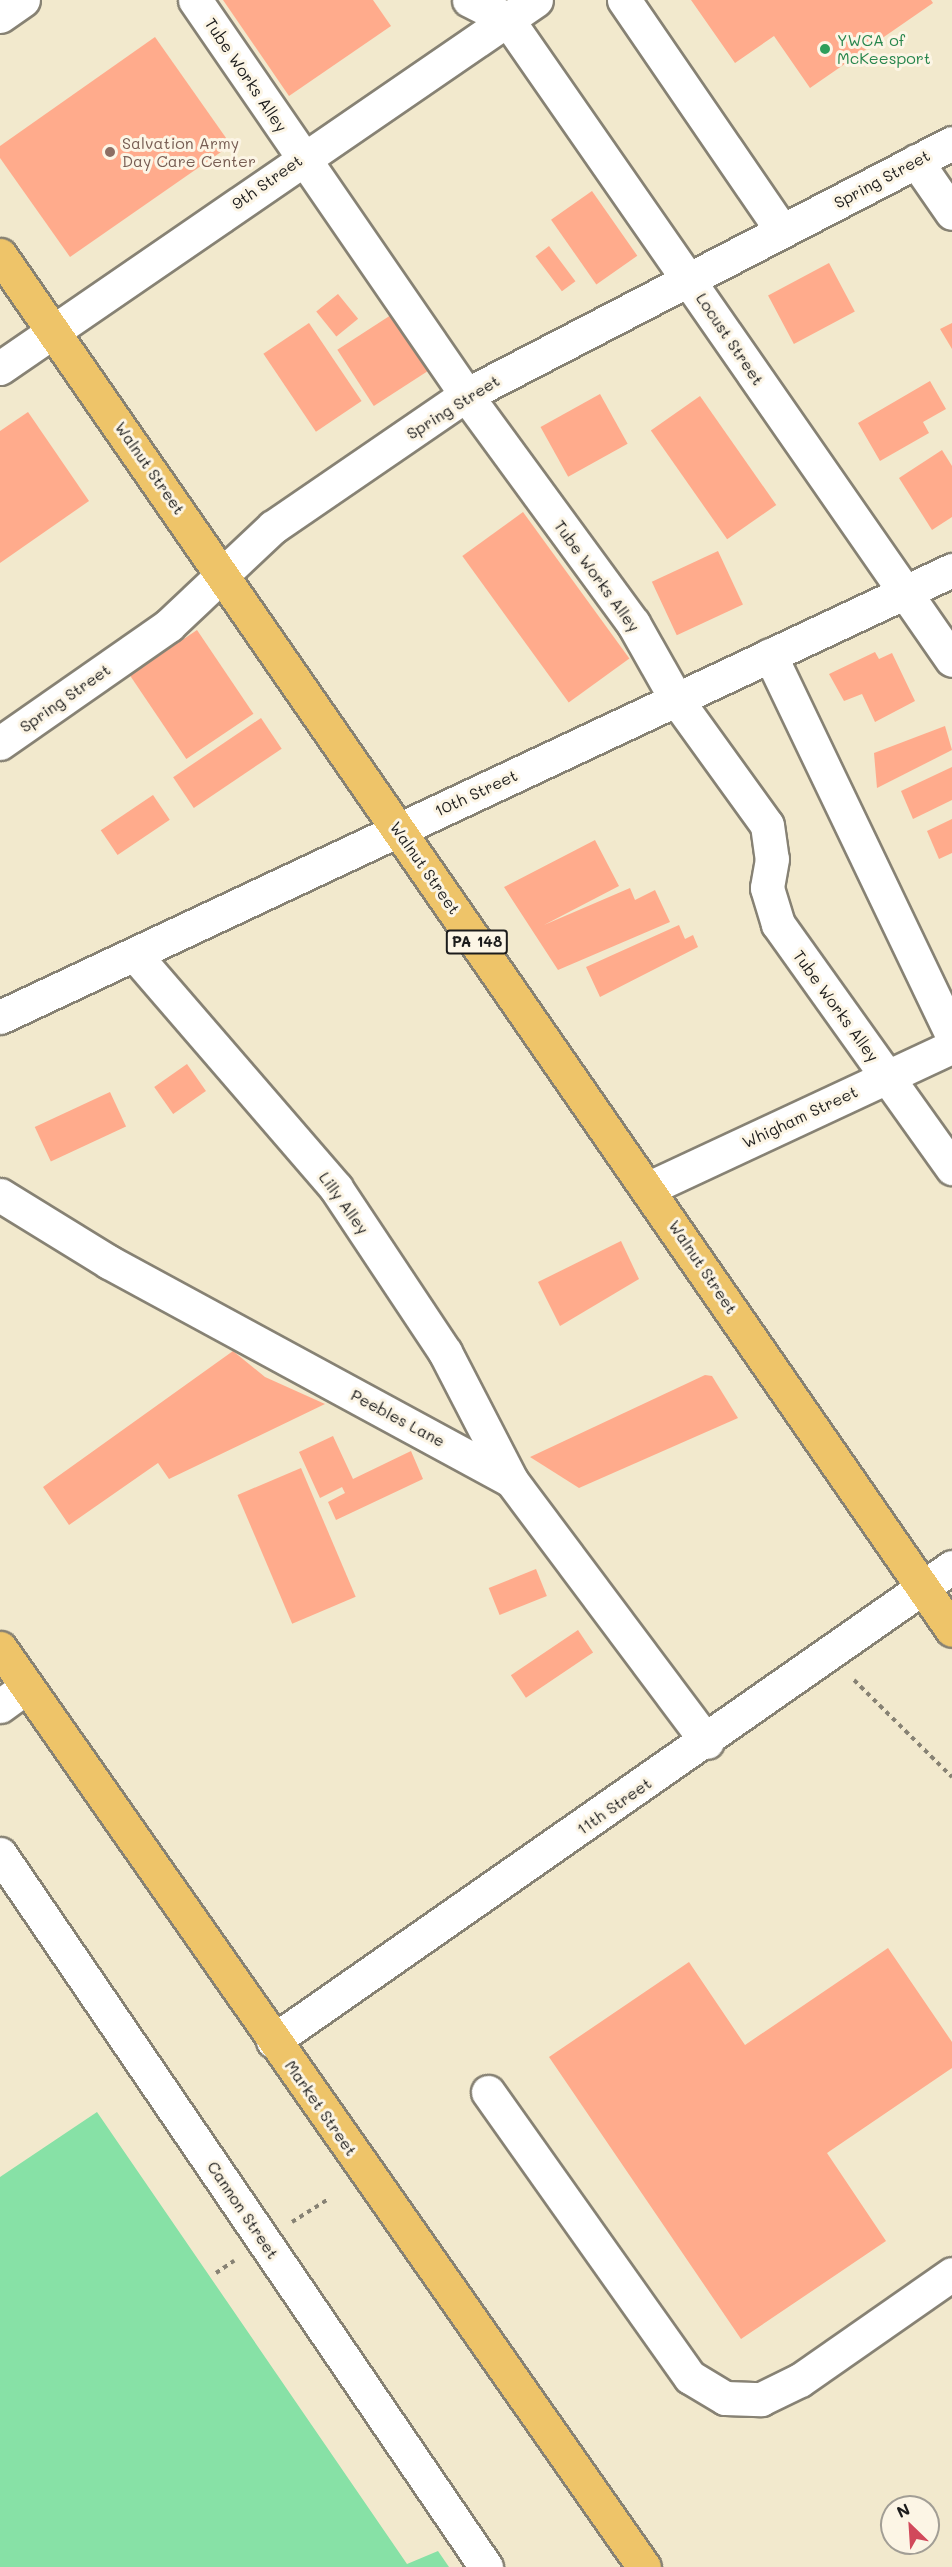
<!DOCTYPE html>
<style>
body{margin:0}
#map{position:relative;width:952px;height:2567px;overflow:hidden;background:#f2e9cd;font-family:Mali,sans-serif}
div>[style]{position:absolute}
.green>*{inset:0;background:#87e1a6}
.building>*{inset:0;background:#ffab8c;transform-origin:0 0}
.path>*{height:4px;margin-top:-2px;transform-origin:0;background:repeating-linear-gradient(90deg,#878274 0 4.5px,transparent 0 9px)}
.roads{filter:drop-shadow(2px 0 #878274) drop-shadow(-2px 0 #878274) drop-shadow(0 2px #878274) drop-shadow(0 -2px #878274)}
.minor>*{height:33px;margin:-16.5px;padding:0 16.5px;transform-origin:16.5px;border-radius:16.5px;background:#fff}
.major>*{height:33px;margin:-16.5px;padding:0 16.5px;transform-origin:16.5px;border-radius:16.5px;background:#eec469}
.dots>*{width:16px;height:16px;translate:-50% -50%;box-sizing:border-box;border:3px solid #fcf5e5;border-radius:50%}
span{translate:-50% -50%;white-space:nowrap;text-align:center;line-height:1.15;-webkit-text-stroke:6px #fcf5e5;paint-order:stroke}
.shield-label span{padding:2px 4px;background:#fcf5e5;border:2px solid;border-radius:4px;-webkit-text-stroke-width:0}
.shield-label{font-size:15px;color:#1c1c1c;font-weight:700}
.leisure-label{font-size:16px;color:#27864d}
.left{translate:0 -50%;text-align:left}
.street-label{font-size:16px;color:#1c1c1c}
.education-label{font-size:16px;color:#785e54}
.north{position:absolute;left:880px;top:2495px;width:60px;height:60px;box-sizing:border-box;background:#fcf5e5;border:2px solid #a29e95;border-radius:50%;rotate:335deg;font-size:16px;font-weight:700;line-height:24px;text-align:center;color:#1c1c1c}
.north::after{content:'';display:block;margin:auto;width:21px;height:27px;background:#d1495b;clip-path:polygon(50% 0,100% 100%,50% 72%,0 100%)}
</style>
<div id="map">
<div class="green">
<div style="clip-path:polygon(97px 2112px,407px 2564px,438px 2551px,449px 2567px,0 2567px,0 2177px)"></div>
</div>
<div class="building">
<div style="clip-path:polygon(223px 0,373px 0,391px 26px,289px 96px)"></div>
<div style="clip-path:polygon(691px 0,931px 0,933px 3px,810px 88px,774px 36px,735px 63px)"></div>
<div style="clip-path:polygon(155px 37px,231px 145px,70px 257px,0 158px,0 146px)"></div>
<div style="left:592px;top:191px;width:79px;height:50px;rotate:55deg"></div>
<div style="left:549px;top:246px;width:44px;height:17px;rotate:53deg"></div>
<div style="left:829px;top:263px;width:55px;height:69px;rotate:62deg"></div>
<div style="left:338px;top:294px;width:32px;height:28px;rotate:51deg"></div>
<div style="left:391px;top:315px;width:67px;height:64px;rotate:57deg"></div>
<div style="left:309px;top:323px;width:94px;height:55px;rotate:56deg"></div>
<div style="clip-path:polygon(952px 323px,952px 349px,940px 329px)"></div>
<div style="clip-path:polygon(930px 381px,946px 409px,923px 422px,929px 433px,880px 461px,858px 423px)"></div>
<div style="left:600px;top:394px;width:57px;height:68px;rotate:61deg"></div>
<div style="left:700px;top:396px;width:133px;height:60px;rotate:55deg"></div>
<div style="clip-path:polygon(28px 412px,89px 501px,0 563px,0 431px)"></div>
<div style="clip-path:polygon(942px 450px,952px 466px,952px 517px,932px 530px,899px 478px)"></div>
<div style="left:523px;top:512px;width:181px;height:75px;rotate:54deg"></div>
<div style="left:718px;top:551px;width:59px;height:73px;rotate:65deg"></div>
<div style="left:197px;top:630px;width:101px;height:81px;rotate:56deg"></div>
<div style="clip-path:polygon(875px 652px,879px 659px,892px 653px,915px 701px,875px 722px,862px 694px,844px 701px,829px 674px)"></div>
<div style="left:261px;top:718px;width:37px;height:106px;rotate:56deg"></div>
<div style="clip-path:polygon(945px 726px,952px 750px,877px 788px,874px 753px)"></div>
<div style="clip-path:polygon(952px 767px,952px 800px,913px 819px,901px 791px)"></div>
<div style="left:153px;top:795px;width:30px;height:63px;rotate:56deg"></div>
<div style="clip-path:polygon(952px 819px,952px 853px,939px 859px,927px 831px)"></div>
<div style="clip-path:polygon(595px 840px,619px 886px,544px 925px,630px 888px,635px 900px,655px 890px,670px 922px,558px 970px,504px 887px)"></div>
<div style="clip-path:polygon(679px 925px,685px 939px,693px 935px,698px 947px,600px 997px,586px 967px)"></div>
<div style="left:187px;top:1064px;width:33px;height:40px;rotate:55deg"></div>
<div style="left:110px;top:1092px;width:38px;height:83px;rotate:65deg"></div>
<div style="clip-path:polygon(621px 1241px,639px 1279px,560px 1326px,538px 1282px)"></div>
<div style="clip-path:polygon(233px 1351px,265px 1377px,325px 1404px,169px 1479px,158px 1463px,69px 1525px,43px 1487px)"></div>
<div style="clip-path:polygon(705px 1375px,712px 1376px,738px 1418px,579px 1488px,530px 1457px)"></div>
<div style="clip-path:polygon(333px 1436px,353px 1479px,411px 1451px,423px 1479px,336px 1520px,328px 1502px,345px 1493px,342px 1487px,320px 1498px,299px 1452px)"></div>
<div style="left:301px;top:1468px;width:140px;height:69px;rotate:67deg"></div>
<div style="left:536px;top:1569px;width:29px;height:51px;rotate:68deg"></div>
<div style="left:578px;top:1630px;width:27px;height:81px;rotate:56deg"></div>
<div style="clip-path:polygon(888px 1948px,952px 2042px,952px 2068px,827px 2153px,886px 2241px,741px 2339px,549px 2057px,689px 1962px,745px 2045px)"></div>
</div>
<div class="path">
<div style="left:854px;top:1680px;width:138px;rotate:44.7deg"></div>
<div style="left:292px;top:2222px;width:41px;rotate:-32.2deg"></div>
<div style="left:216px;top:2273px;width:22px;rotate:-34deg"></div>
</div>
<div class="roads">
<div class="minor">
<div style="left:195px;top:0;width:479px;rotate:55.5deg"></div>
<div style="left:466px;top:395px;width:283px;rotate:53.8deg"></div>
<div style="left:633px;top:623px;width:87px;rotate:60.5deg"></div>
<div style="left:676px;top:699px;width:155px;rotate:54.2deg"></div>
<div style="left:767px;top:825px;width:34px;rotate:82deg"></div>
<div style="left:772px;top:859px;width:29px;rotate:100deg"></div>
<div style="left:767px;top:888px;width:38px;rotate:73deg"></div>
<div style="left:778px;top:924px;width:300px;rotate:54.5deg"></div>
<div style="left:469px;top:0;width:42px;rotate:26.6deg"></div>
<div style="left:507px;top:19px;width:780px;rotate:55.23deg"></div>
<div style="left:624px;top:0;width:280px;rotate:55.6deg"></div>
<div style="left:0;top:16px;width:28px;rotate:-35deg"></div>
<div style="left:916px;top:161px;width:63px;rotate:55.3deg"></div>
<div style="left:0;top:368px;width:650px;rotate:-34.47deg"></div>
<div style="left:770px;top:655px;width:421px;rotate:64.4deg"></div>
<div style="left:0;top:743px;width:206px;rotate:-34.9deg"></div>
<div style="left:169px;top:625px;width:143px;rotate:-43.3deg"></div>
<div style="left:273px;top:527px;width:234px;rotate:-34.4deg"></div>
<div style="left:466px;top:395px;width:547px;rotate:-27.41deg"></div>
<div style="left:135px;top:955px;width:308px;rotate:49.2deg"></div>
<div style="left:336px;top:1188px;width:197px;rotate:56.4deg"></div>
<div style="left:445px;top:1352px;width:144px;rotate:62.7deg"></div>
<div style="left:0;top:1017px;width:1052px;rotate:-25.15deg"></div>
<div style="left:649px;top:1188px;width:334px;rotate:-25deg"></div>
<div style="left:0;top:1195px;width:128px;rotate:31.6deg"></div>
<div style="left:109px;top:1262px;width:457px;rotate:28.5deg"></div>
<div style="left:511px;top:1480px;width:327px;rotate:53.2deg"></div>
<div style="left:0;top:1706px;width:31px;rotate:-36deg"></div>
<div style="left:0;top:1854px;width:863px;rotate:55.72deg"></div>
<div style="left:273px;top:2041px;width:828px;rotate:-34.92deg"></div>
<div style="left:488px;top:2092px;width:349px;rotate:54.7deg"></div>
<div style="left:690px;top:2377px;width:41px;rotate:31deg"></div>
<div style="left:725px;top:2398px;width:36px;rotate:2deg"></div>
<div style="left:761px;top:2399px;width:43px;rotate:-26deg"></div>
<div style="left:800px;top:2380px;width:185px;rotate:-34.9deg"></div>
</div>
<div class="major">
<div style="left:0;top:255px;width:1672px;rotate:55.3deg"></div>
<div style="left:0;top:1648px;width:1122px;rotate:54.98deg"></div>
</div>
</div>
<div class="dots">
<div style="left:825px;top:49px;background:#2e9e5b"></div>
<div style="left:110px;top:152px;background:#8d6e63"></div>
</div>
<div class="shield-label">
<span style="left:477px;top:942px">PA 148</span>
</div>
<div class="leisure-label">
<span class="left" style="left:837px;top:49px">YWCA of<br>McKeesport</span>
</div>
<div class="street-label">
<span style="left:246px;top:75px;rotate:56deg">Tube Works Alley</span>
<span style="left:882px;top:179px;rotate:-28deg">Spring Street</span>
<span style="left:267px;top:182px;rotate:-35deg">9th Street</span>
<span style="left:730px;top:339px;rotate:56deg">Locust Street</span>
<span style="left:453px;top:407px;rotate:-32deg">Spring Street</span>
<span style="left:150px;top:468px;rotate:55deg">Walnut Street</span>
<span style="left:597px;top:576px;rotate:54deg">Tube Works Alley</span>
<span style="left:65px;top:698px;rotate:-35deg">Spring Street</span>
<span style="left:476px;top:793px;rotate:-25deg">10th Street</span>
<span style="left:425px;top:868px;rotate:55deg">Walnut Street</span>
<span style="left:836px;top:1006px;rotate:54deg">Tube Works Alley</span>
<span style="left:800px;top:1117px;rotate:-25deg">Whigham Street</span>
<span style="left:344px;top:1203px;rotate:54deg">Lilly Alley</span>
<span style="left:703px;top:1267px;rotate:56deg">Walnut Street</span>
<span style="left:398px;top:1418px;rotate:28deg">Peebles Lane</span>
<span style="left:614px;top:1806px;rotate:-35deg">11th Street</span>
<span style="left:321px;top:2108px;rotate:55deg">Market Street</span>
<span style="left:243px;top:2210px;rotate:56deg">Cannon Street</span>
</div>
<div class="education-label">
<span class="left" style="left:122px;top:152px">Salvation Army<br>Day Care Center</span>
</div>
<div class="north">N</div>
</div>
